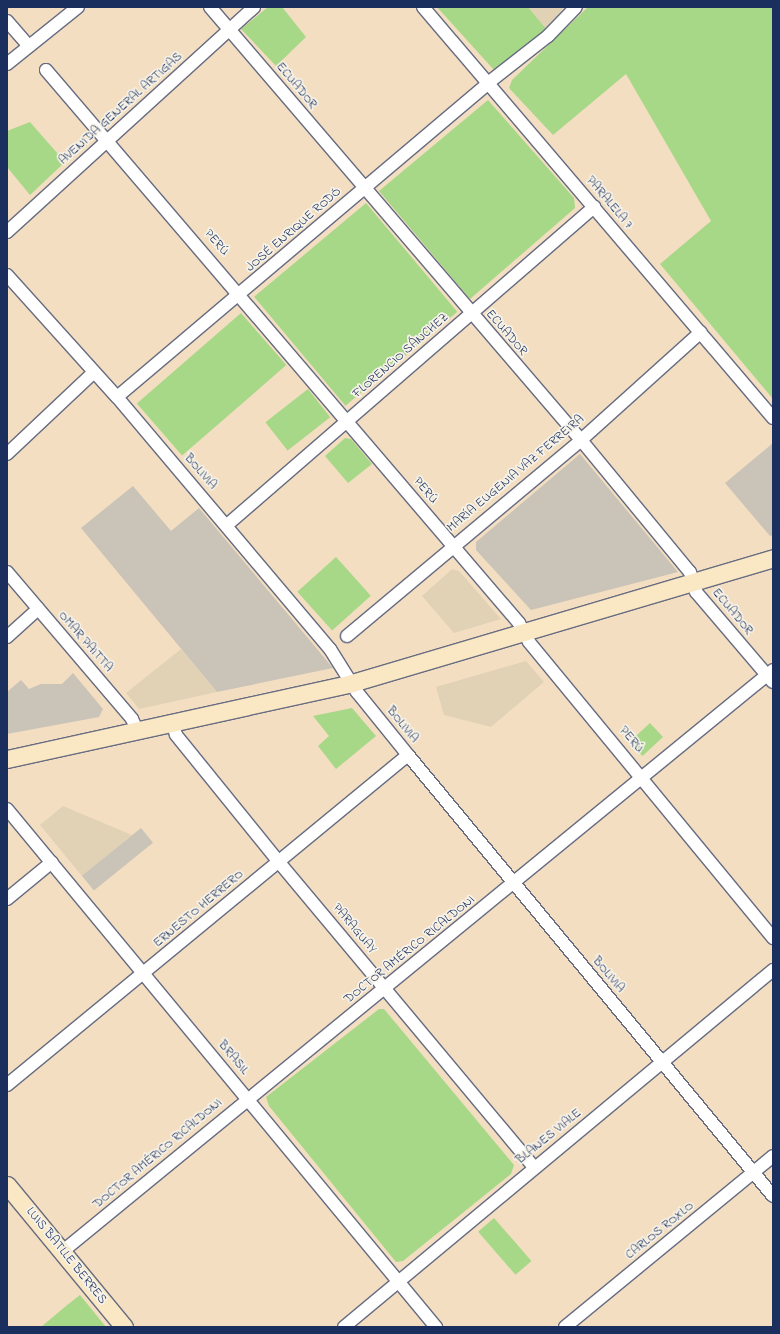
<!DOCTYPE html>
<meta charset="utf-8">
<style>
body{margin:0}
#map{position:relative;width:780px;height:1334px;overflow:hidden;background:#f3dec1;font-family:"Indie Flower",sans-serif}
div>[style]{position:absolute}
.built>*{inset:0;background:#e1d2b6}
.industrial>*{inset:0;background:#c9c3b8;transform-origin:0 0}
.green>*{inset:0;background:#a6d887;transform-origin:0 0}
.roads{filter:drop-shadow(1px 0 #676c81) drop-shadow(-1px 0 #676c81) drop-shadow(0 1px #676c81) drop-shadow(0 -1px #676c81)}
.street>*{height:12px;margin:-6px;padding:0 6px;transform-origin:6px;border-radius:6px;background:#fff}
.secondary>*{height:17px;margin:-8.5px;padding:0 8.5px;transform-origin:8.5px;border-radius:8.5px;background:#fae7c3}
span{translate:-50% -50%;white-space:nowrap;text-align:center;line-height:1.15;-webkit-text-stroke:3.5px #f7f3e8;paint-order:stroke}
.street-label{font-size:13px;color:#1b2f5e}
.frame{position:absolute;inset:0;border:8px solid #1b2f5e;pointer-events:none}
</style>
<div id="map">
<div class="built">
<div style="clip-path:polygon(528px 7px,564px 7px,547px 30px)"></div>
<div style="clip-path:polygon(452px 569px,459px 571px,501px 619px,454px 633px,422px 596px)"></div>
<div style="clip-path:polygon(181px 649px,217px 692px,139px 709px,126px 693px)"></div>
<div style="clip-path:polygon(526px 661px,544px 682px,491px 727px,444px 715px,436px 687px)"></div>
<div style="clip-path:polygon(63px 806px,132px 835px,82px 876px,40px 825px)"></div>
</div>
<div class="industrial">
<div style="clip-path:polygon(773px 443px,773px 535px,770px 536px,725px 483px)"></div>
<div style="clip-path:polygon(580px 454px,678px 572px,531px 610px,476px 550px,476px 542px)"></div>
<div style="clip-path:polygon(133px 486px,171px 531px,199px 508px,333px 668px,217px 692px,81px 528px)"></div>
<div style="clip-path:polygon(73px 673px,103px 709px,99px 717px,7px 734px,7px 692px,21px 680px,29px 689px,41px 684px,62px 684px)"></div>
<div style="left:141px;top:828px;width:19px;height:76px;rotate:51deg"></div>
</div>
<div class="green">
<div style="clip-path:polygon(268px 7px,282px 7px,306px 37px,276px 66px,241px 29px)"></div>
<div style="clip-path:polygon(437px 7px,528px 7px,547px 30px,494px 70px)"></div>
<div style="clip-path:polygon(588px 7px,773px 7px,773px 399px,660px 264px,711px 221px,626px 74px,553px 135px,509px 88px,512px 80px)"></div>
<div style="clip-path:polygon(488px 100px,574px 198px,575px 208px,470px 299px,379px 191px)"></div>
<div style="clip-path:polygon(30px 122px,65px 162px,30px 195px,7px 167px,7px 131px)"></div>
<div style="left:366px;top:203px;width:142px;height:146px;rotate:50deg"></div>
<div style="left:241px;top:313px;width:69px;height:138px;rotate:49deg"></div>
<div style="left:308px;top:389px;width:36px;height:54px;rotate:52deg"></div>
<div style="clip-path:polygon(345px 438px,351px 439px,372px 464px,348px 483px,325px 456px)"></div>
<div style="left:336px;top:557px;width:52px;height:52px;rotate:48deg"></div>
<div style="clip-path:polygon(352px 708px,376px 736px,336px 769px,318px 746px,329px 736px,313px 716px)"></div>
<div style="left:650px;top:723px;width:19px;height:28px;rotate:47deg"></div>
<div style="clip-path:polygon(379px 1009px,384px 1009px,514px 1165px,511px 1174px,403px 1261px,396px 1262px,269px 1106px,266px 1097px)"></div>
<div style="left:494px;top:1218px;width:57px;height:21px;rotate:49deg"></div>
<div style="clip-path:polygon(80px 1295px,106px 1327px,41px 1327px,66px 1306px)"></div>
</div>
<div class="roads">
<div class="street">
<div style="left:210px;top:7px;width:570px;rotate:49.41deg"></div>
<div style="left:581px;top:440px;width:171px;rotate:50.5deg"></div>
<div style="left:690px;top:572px;width:21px;rotate:73deg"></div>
<div style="left:696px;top:592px;width:118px;rotate:49.5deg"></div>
<div style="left:423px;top:7px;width:540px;rotate:49.58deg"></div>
<div style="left:7px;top:21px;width:33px;rotate:49deg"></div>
<div style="left:7px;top:64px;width:91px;rotate:-38.8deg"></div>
<div style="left:46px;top:70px;width:728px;rotate:49.46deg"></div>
<div style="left:519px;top:623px;width:21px;rotate:62deg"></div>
<div style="left:529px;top:642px;width:384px;rotate:50.5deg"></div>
<div style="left:7px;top:232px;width:334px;rotate:-42.3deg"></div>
<div style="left:7px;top:275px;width:164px;rotate:48deg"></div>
<div style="left:117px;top:397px;width:330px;rotate:49.8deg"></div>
<div style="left:330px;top:649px;width:51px;rotate:57.9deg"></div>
<div style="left:357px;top:692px;width:81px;rotate:51deg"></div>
<div style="left:408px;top:755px;width:572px;rotate:50.39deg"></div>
<div style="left:117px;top:397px;width:486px;rotate:-40.2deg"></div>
<div style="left:488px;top:83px;width:76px;rotate:-38.1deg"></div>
<div style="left:548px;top:36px;width:40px;rotate:-46deg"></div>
<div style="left:7px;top:454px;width:118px;rotate:-43.3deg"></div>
<div style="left:227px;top:525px;width:486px;rotate:-40.9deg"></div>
<div style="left:7px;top:572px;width:193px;rotate:49.6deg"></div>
<div style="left:132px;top:719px;width:14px;rotate:65deg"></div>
<div style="left:347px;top:636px;width:305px;rotate:-39.9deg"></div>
<div style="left:581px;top:440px;width:161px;rotate:-42deg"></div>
<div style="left:7px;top:637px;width:42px;rotate:-42.1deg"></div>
<div style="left:173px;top:725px;width:10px;rotate:73deg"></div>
<div style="left:176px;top:735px;width:162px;rotate:51deg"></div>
<div style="left:278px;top:861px;width:399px;rotate:50.1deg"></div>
<div style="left:7px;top:809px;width:673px;rotate:50.37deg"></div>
<div style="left:7px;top:899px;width:58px;rotate:-39.4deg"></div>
<div style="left:7px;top:1085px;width:519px;rotate:-39.45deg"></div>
<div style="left:63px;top:1251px;width:917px;rotate:-39.29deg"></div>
<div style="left:344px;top:1327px;width:558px;rotate:-39.77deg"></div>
<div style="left:565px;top:1327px;width:269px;rotate:-39.4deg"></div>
</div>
<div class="secondary">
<div style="left:7px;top:759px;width:353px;rotate:-12.4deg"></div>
<div style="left:352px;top:683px;width:439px;rotate:-16.5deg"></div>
<div style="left:7px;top:1185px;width:184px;rotate:50.5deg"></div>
</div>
</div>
<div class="street-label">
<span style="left:296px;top:86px;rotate:50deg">ECUADOR</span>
<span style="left:121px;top:109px;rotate:-42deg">AVENIDA GENERAL ARTIGAS</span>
<span style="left:609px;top:203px;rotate:50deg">PARALELA 7</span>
<span style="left:294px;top:230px;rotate:-41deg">JOSÉ ENRIQUE RODÓ</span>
<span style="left:216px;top:243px;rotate:49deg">PERÚ</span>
<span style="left:506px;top:333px;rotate:49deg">ECUADOR</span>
<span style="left:401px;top:356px;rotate:-41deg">FLORENCIO SÁNCHEZ</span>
<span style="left:200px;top:472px;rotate:49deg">BOLIVIA</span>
<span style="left:516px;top:474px;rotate:-40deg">MARÍA EUGENIA VAZ FERREIRA</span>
<span style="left:425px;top:491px;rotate:50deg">PERÚ</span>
<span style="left:732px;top:612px;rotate:50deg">ECUADOR</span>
<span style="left:85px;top:642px;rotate:49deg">OMAR PAITTA</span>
<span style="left:402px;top:725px;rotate:51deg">BOLIVIA</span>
<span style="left:631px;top:740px;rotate:50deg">PERÚ</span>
<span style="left:199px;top:909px;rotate:-40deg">ERNESTO HERRERO</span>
<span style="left:354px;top:929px;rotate:50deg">PARAGUAY</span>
<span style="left:410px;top:950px;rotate:-39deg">DOCTOR AMÉRICO RICALDONI</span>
<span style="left:608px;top:975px;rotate:50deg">BOLIVIA</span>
<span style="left:233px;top:1058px;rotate:50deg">BRASIL</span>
<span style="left:549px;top:1137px;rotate:-39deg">BLANES VIALE</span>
<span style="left:158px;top:1154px;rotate:-40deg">DOCTOR AMÉRICO RICALDONI</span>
<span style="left:660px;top:1231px;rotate:-39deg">CARLOS ROXLO</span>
<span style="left:66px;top:1256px;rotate:51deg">LUIS BATLLE BERRES</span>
</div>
<div class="frame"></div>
</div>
